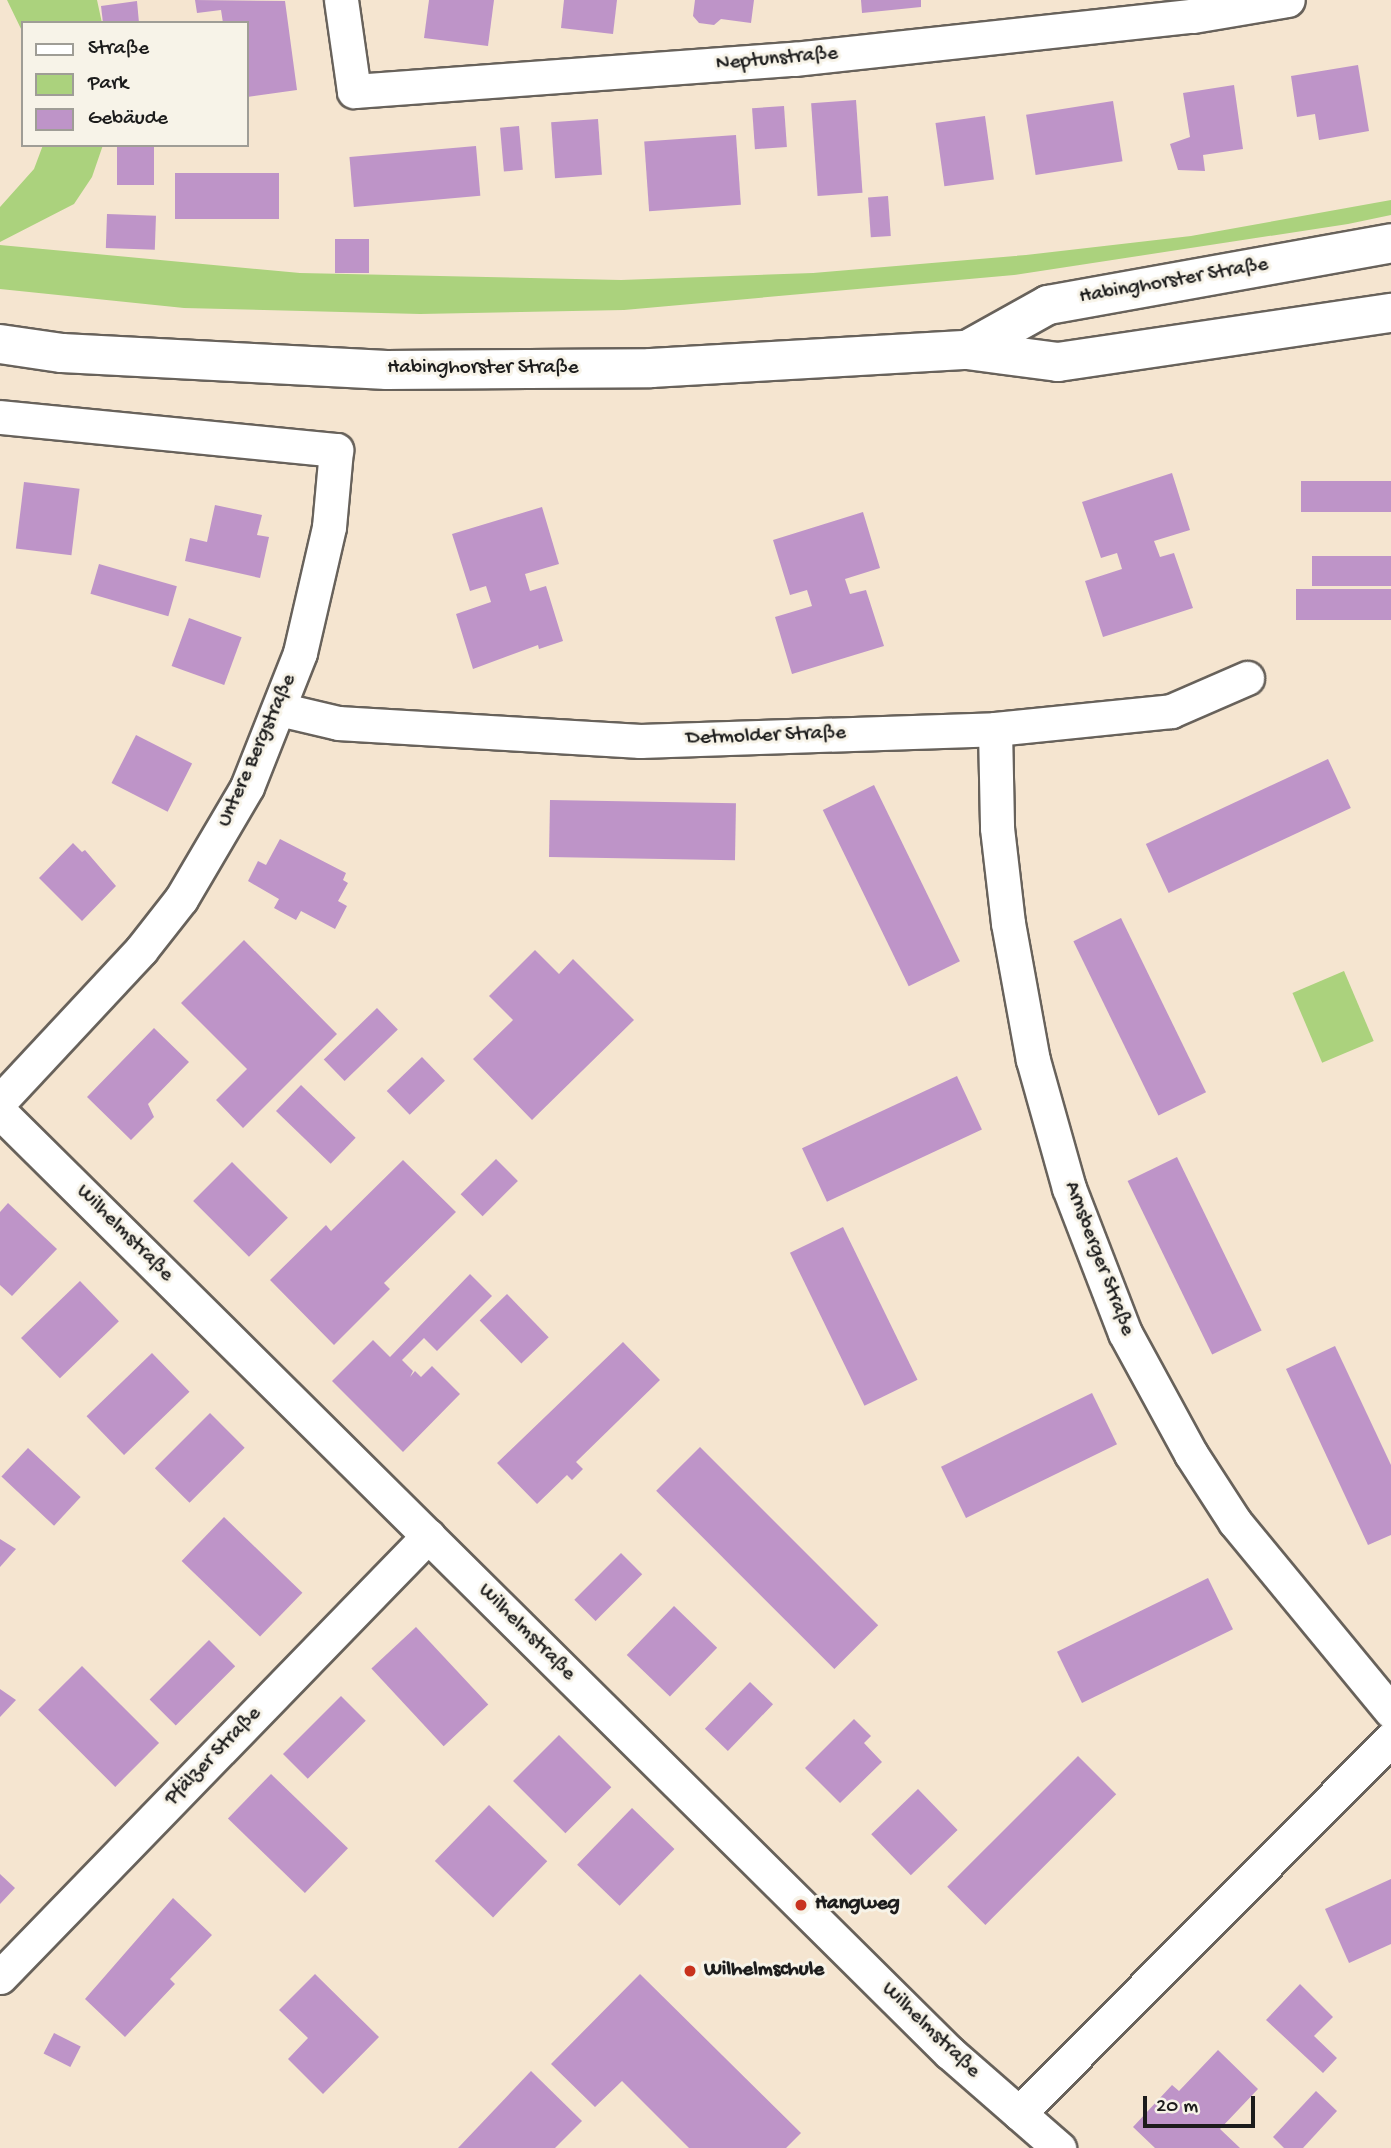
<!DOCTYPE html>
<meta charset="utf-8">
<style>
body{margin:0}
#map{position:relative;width:1391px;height:2148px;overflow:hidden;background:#f5e5d0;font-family:"Gochi Hand",sans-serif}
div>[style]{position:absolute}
.green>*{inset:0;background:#abd27d;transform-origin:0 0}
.building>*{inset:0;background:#be94c8;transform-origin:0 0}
.roads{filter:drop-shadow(2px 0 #68625b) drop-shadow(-2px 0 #68625b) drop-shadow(0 2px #68625b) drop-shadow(0 -2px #68625b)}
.street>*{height:33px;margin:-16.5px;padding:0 16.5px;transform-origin:16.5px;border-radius:16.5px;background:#fff}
.primary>*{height:38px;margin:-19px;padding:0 19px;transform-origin:19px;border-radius:19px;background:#fff}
.dots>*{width:19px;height:19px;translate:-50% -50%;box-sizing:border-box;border:4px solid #f7f3e8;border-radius:50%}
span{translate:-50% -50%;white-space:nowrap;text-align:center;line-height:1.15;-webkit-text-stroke:6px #f7f3e8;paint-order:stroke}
.street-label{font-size:21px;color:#1c1c1c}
.poi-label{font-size:21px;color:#1c1c1c;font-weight:700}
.left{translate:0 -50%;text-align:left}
.legend{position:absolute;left:21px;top:21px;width:228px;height:126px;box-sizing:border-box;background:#f7f3e8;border:2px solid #9f9d96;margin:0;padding:9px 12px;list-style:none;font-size:21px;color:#1c1c1c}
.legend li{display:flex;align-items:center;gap:14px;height:35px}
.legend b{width:35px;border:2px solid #9f9d96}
.scale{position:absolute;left:1143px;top:2096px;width:112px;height:32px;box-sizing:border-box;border:4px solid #1c1c1c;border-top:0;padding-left:9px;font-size:21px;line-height:24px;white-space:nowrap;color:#1c1c1c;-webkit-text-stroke:5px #f7f3e8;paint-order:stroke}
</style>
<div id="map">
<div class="green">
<div style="clip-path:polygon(7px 0,97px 0,102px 23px,23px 23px,23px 33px)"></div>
<div style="clip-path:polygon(43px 145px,103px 145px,92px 177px,74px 204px,0 242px,0 207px,34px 169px)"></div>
<div style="clip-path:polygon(1391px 200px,1391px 215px,1348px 224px,1014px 275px,624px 310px,420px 314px,184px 308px,0 289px,0 245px,300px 273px,621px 280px,813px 273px,1026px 255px,1191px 236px)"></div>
<div style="left:1344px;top:971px;width:76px;height:56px;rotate:67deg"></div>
</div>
<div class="building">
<div style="clip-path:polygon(195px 0,285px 1px,297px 90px,247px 97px,247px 23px,223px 23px,221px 10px,197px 13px)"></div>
<div style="clip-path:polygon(429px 0,494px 0,488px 46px,424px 38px)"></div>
<div style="clip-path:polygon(564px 0,617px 0,613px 34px,561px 28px)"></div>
<div style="clip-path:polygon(695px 0,754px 0,751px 23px,721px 19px,714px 25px,699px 23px,693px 16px)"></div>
<div style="clip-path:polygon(861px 0,921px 0,921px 7px,862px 13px)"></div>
<div style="clip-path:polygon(137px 1px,139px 23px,103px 23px,101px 6px)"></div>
<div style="clip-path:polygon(1358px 65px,1369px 131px,1319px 140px,1315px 114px,1297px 117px,1291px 76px)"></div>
<div style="clip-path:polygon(1234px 85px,1243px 149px,1203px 155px,1205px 171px,1178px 170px,1170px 144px,1190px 137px,1183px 93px)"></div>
<div style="left:856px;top:100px;width:93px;height:45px;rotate:86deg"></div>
<div style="left:1113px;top:101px;width:61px;height:88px;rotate:81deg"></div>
<div style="left:784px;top:106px;width:41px;height:32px;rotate:86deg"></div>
<div style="left:985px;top:116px;width:64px;height:50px;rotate:82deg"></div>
<div style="left:598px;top:119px;width:56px;height:47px;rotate:86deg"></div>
<div style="left:519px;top:126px;width:44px;height:19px;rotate:85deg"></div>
<div style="left:736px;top:135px;width:70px;height:92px;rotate:86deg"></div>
<div style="left:117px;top:145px;width:37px;height:40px"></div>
<div style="left:476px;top:146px;width:50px;height:127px;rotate:85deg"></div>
<div style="left:175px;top:173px;width:104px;height:46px"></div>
<div style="left:888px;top:196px;width:40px;height:20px;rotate:86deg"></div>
<div style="left:107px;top:214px;width:49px;height:34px;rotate:2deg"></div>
<div style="left:369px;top:239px;width:34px;height:34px;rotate:90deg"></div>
<div style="clip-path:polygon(1172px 473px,1190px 530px,1154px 541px,1160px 557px,1174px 553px,1193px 608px,1103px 637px,1085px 581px,1122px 569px,1117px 553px,1101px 558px,1082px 502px)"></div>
<div style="left:1391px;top:481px;width:31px;height:90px;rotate:90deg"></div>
<div style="left:24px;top:482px;width:56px;height:67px;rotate:7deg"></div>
<div style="clip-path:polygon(215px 505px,262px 515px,257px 535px,269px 537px,260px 578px,185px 561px,190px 538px,207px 542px)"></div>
<div style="clip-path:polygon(542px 507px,559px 564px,525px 574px,530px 591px,546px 586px,563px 641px,539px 649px,538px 645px,473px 669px,456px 614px,491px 602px,486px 586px,470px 591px,452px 534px)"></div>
<div style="clip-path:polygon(863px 512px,880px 568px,845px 579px,850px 594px,866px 590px,884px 646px,792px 674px,775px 617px,812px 606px,807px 590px,790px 595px,773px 540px)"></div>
<div style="left:1391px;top:556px;width:30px;height:79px;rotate:90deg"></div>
<div style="left:99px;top:564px;width:81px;height:31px;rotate:16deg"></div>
<div style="left:1391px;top:589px;width:31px;height:95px;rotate:90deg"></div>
<div style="left:189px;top:618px;width:56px;height:51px;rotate:20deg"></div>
<div style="left:136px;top:735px;width:63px;height:54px;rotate:27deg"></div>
<div style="left:1328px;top:759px;width:54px;height:201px;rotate:65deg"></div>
<div style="left:874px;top:785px;width:196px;height:57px;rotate:64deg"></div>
<div style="left:550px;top:800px;width:186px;height:57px;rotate:1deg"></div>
<div style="clip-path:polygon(280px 839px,346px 873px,343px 880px,348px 883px,338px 901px,347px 906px,335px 929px,301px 911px,296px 920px,274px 908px,279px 899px,248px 881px,258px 861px,266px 865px)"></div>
<div style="clip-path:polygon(73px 843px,82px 852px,85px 850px,116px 886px,82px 921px,39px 878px)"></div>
<div style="left:1121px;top:918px;width:194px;height:53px;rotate:64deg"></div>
<div style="clip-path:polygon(244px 940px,337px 1034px,243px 1128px,216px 1100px,247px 1069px,181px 1003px)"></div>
<div style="clip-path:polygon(535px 950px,559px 974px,573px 959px,634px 1020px,532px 1120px,473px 1059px,513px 1020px,489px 996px)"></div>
<div style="left:377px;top:1008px;width:30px;height:74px;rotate:46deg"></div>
<div style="clip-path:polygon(154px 1028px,189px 1062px,148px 1104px,154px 1117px,131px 1140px,87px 1097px)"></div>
<div style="left:422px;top:1057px;width:33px;height:49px;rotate:46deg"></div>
<div style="left:957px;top:1076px;width:59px;height:171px;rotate:65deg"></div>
<div style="left:301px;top:1085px;width:76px;height:36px;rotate:44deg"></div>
<div style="left:1177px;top:1157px;width:193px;height:55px;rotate:64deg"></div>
<div style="left:496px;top:1159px;width:31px;height:50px;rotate:45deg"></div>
<div style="clip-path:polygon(403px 1160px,456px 1212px,384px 1283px,390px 1289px,334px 1345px,270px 1280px,326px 1225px,331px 1231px)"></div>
<div style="left:232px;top:1162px;width:79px;height:55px;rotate:45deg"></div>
<div style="clip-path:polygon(8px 1203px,57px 1249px,12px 1296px,0 1285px,0 1212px)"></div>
<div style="left:843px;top:1227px;width:170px;height:59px;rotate:64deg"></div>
<div style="clip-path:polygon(470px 1274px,492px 1296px,437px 1351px,424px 1338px,402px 1360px,413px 1371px,410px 1377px,415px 1371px,421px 1377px,432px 1366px,460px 1394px,403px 1452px,332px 1381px,373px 1340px,390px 1357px)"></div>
<div style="left:80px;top:1281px;width:56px;height:82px;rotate:46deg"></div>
<div style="left:507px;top:1294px;width:60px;height:38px;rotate:46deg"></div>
<div style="clip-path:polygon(623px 1342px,660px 1380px,576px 1462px,583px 1469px,572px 1480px,567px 1475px,537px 1504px,497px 1463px)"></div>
<div style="clip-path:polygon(1335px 1346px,1391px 1465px,1391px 1535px,1368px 1545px,1286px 1369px)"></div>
<div style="left:152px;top:1353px;width:54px;height:91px;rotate:46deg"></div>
<div style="left:1092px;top:1393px;width:57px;height:168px;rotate:64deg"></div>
<div style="left:210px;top:1413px;width:49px;height:78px;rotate:45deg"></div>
<div style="left:700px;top:1447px;width:252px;height:62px;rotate:45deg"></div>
<div style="left:28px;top:1448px;width:72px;height:39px;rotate:43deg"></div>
<div style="left:224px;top:1517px;width:109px;height:61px;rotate:44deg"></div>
<div style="clip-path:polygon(0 1539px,16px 1549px,0 1567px)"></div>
<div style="left:621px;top:1553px;width:30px;height:66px;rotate:45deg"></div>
<div style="left:1208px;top:1578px;width:57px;height:168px;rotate:64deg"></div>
<div style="left:674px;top:1606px;width:60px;height:68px;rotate:44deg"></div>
<div style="left:416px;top:1627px;width:106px;height:61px;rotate:47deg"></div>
<div style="left:209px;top:1640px;width:37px;height:84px;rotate:45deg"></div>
<div style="left:82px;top:1666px;width:109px;height:62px;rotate:45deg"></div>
<div style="left:750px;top:1682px;width:32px;height:65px;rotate:44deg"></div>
<div style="clip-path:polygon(0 1689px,16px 1700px,0 1717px)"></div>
<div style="left:341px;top:1696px;width:35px;height:82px;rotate:45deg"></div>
<div style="clip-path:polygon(854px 1719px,871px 1736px,864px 1743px,882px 1762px,840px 1803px,805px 1768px)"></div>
<div style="left:559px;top:1735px;width:74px;height:65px;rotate:45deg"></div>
<div style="left:1078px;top:1756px;width:54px;height:185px;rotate:45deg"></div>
<div style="left:271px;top:1774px;width:107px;height:62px;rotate:44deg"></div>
<div style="left:918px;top:1789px;width:57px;height:65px;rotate:46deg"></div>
<div style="left:489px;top:1805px;width:81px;height:78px;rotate:44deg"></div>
<div style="left:632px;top:1808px;width:59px;height:79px;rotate:44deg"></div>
<div style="clip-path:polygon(0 1874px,15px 1888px,0 1904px)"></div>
<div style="clip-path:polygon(1391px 1879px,1391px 1944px,1349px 1963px,1325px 1909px)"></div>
<div style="clip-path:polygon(173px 1898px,212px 1935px,170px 1979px,175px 1984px,125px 2037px,85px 1999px)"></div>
<div style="clip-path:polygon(315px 1974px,379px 2037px,323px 2094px,288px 2059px,308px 2038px,279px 2010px)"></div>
<div style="clip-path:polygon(640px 1974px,801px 2133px,786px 2148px,689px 2148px,622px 2081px,595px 2107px,551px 2064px)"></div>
<div style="clip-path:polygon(1300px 1984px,1333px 2017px,1314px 2036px,1337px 2058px,1323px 2073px,1266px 2020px)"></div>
<div style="left:54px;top:2033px;width:30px;height:23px;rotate:27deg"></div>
<div style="clip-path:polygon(1218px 2050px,1258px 2089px,1220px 2129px,1240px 2148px,1155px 2148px,1133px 2127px,1172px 2085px,1179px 2091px)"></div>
<div style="clip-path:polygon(531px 2071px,582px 2121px,555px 2148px,458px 2148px)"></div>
<div style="clip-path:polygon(1316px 2091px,1337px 2111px,1303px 2148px,1284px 2148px,1273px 2137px)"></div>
</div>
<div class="roads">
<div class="street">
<div style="left:341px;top:0;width:92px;rotate:81.9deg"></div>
<div style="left:354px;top:91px;width:441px;rotate:-4.2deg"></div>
<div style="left:794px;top:59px;width:401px;rotate:-6.2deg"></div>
<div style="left:1193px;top:16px;width:96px;rotate:-9.6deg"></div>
<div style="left:0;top:417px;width:338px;rotate:5.6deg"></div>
<div style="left:336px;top:450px;width:77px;rotate:95.2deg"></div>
<div style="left:329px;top:527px;width:129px;rotate:103deg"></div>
<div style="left:300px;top:653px;width:144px;rotate:111.6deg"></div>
<div style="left:247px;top:787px;width:130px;rotate:120.5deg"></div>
<div style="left:181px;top:899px;width:65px;rotate:128.1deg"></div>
<div style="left:141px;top:950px;width:207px;rotate:133deg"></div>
<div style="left:279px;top:709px;width:61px;rotate:13.3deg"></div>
<div style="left:338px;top:723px;width:303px;rotate:3.4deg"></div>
<div style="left:640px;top:741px;width:355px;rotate:-1.9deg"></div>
<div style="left:995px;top:729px;width:177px;rotate:-5.8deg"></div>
<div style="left:1171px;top:711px;width:83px;rotate:-23.5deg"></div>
<div style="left:995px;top:729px;width:99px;rotate:88.8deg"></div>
<div style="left:997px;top:828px;width:96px;rotate:83.4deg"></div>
<div style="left:1008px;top:923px;width:139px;rotate:79.7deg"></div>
<div style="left:1033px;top:1060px;width:133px;rotate:74.3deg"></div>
<div style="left:1069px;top:1188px;width:155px;rotate:68.9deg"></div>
<div style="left:1125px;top:1333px;width:138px;rotate:61.4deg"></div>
<div style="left:1191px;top:1454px;width:81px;rotate:57.1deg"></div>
<div style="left:1235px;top:1522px;width:245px;rotate:50.5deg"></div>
<div style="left:0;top:1112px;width:1337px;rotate:44.73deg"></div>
<div style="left:950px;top:2053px;width:145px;rotate:41.1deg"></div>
<div style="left:0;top:1977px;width:615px;rotate:-45.86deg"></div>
<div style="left:1019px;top:2113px;width:528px;rotate:-45.15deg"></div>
</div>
<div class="primary">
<div style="left:0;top:344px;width:63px;rotate:8.3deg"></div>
<div style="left:62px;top:353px;width:325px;rotate:3deg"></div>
<div style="left:387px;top:370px;width:264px;rotate:-0.4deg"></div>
<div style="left:651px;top:368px;width:317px;rotate:-3.3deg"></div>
<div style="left:967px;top:350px;width:92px;rotate:7.5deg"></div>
<div style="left:1058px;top:362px;width:337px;rotate:-8.4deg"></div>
<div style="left:967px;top:350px;width:93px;rotate:-29.1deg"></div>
<div style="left:1048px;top:305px;width:349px;rotate:-10.2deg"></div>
</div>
</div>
<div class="dots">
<div style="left:801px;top:1905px;background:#c8321e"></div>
<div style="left:690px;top:1971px;background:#c8321e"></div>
</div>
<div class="street-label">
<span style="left:777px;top:60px;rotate:-5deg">Neptunstraße</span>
<span style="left:1174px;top:282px;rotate:-10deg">Habinghorster Straße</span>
<span style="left:483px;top:369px">Habinghorster Straße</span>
<span style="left:766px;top:737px;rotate:-2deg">Detmolder Straße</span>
<span style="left:258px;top:751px;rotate:-66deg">Untere Bergstraße</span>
<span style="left:124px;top:1234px;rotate:45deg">Wilhelmstraße</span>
<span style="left:1098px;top:1259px;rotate:69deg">Arnsberger Straße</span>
<span style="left:526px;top:1633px;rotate:45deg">Wilhelmstraße</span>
<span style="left:214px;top:1757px;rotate:-46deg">Pfälzer Straße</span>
<span style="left:930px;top:2031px;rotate:44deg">Wilhelmstraße</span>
</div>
<div class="poi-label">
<span class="left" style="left:815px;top:1905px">Hangweg</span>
<span class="left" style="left:704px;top:1971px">Wilhelmschule</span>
</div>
<ul class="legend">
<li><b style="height:9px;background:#fff"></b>Straße</li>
<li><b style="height:19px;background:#abd27d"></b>Park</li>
<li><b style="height:19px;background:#be94c8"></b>Gebäude</li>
</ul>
<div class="scale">20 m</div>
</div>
